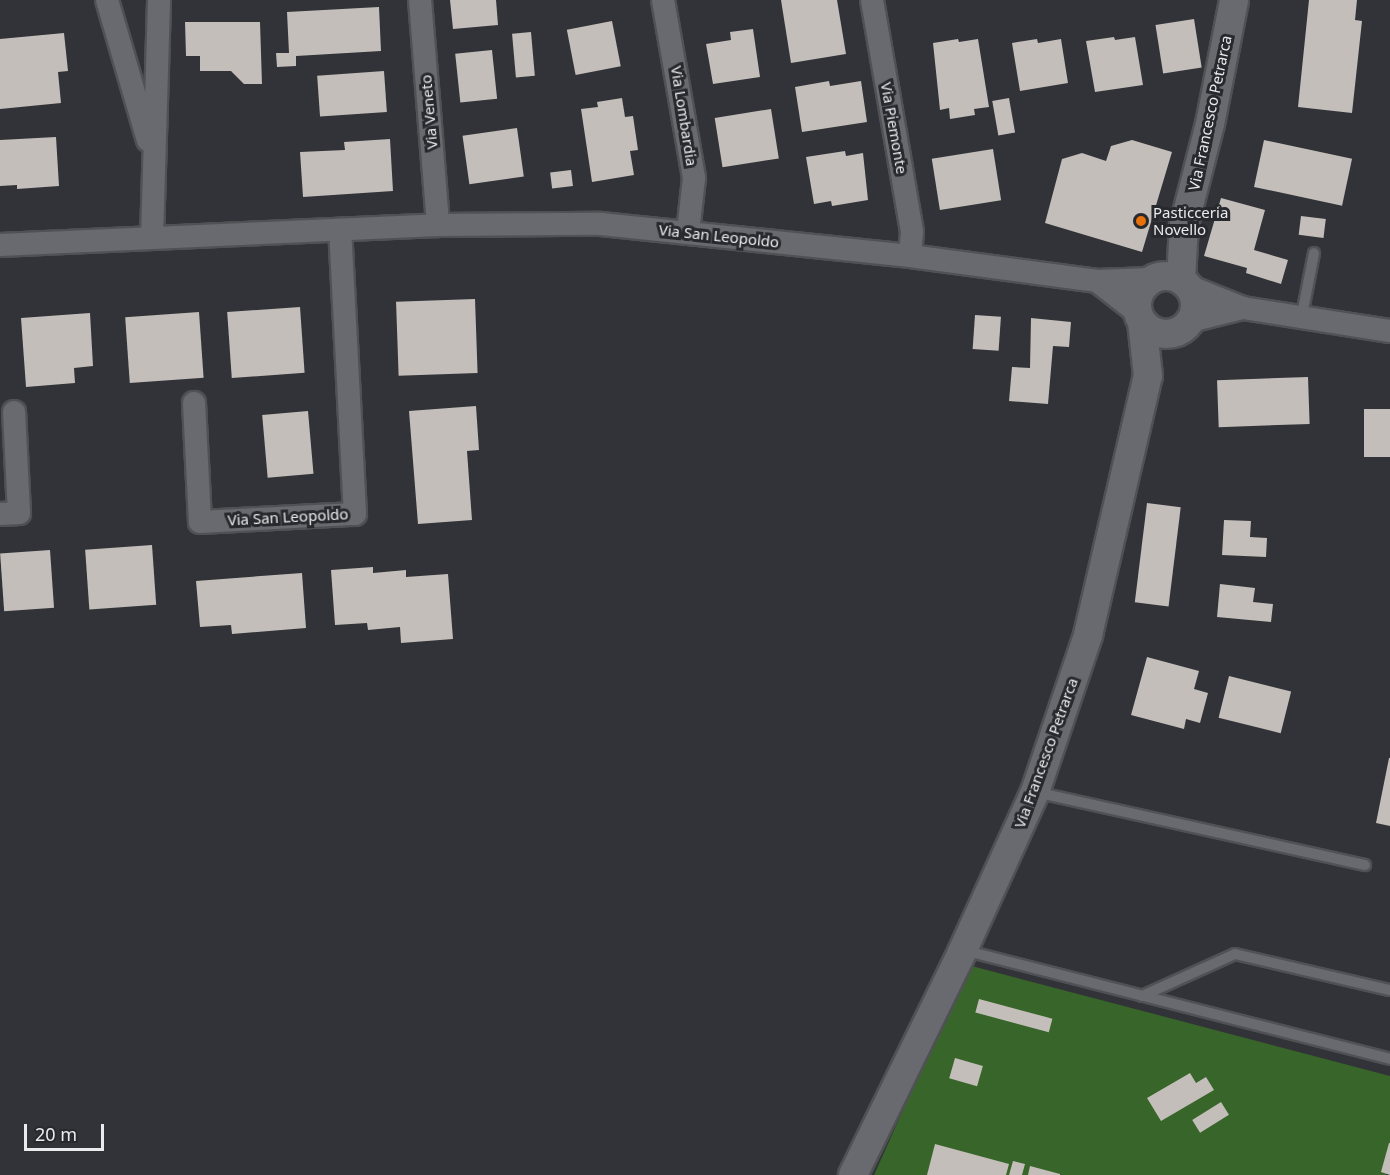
<!DOCTYPE html>
<style>
body{margin:0}
#map{position:relative;width:1390px;height:1175px;overflow:hidden;background:#323338;font-family:"Noto Sans",sans-serif}
div>[style]{position:absolute}
.green>*{inset:0;background:#386529}
.building>*{inset:0;background:#c3beb9;transform-origin:0 0}
.roads{filter:drop-shadow(2px 0 #505155) drop-shadow(-2px 0 #505155) drop-shadow(0 2px #505155) drop-shadow(0 -2px #505155)}
.service>*{height:10px;margin:-5px;padding:0 5px;transform-origin:5px;border-radius:5px;background:#696a6f}
.minor>*{height:22px;margin:-11px;padding:0 11px;transform-origin:11px;border-radius:11px;background:#696a6f}
.tertiary>*{height:28px;margin:-14px;padding:0 14px;transform-origin:14px;border-radius:14px;background:#696a6f}
.tertiary>.ring{margin:-14px;padding:0;box-sizing:content-box;background:none;border:28px solid #696a6f;border-radius:50%}
.dots>*{width:16px;height:16px;translate:-50% -50%;box-sizing:border-box;border:3px solid #28292e;border-radius:50%}
span{translate:-50% -50%;white-space:nowrap;text-align:center;line-height:1.15;-webkit-text-stroke:6px #28292e;paint-order:stroke}
.street-label{font-size:15px;color:#ebebee}
.poi-label{font-size:15px;color:#ebebee}
.left{translate:0 -50%;text-align:left}
.scale{position:absolute;left:24px;top:1124px;width:80px;height:27px;box-sizing:border-box;border:3px solid #ebebee;border-top:0;padding-left:8px;font-size:18px;line-height:21px;white-space:nowrap;color:#ebebee;-webkit-text-stroke:4px #28292e;paint-order:stroke}
</style>
<div id="map">
<div class="green">
<div style="clip-path:polygon(968px 965px,1390px 1076px,1390px 1163px,1386px 1175px,874px 1175px)"></div>
</div>
<div class="building">
<div style="clip-path:polygon(450px 0,496px 0,498px 25px,453px 29px)"></div>
<div style="clip-path:polygon(781px 0,837px 0,846px 54px,791px 63px)"></div>
<div style="clip-path:polygon(1309px 0,1357px 0,1355px 20px,1362px 21px,1352px 113px,1298px 107px)"></div>
<div style="clip-path:polygon(379px 7px,381px 51px,296px 56px,296px 66px,277px 67px,276px 53px,289px 53px,287px 12px)"></div>
<div style="left:1194px;top:19px;width:49px;height:39px;rotate:81deg"></div>
<div style="left:612px;top:21px;width:46px;height:46px;rotate:79deg"></div>
<div style="clip-path:polygon(185px 22px,260px 22px,262px 84px,244px 84px,231px 71px,200px 71px,200px 56px,186px 56px)"></div>
<div style="clip-path:polygon(753px 29px,760px 77px,713px 84px,706px 44px,731px 40px,730px 32px)"></div>
<div style="left:531px;top:32px;width:44px;height:19px;rotate:85deg"></div>
<div style="clip-path:polygon(64px 33px,68px 71px,58px 72px,61px 103px,0 109px,0 39px)"></div>
<div style="clip-path:polygon(1114px 37px,1115px 40px,1135px 37px,1143px 85px,1095px 92px,1086px 41px)"></div>
<div style="clip-path:polygon(958px 39px,959px 42px,978px 39px,989px 107px,974px 109px,975px 115px,950px 119px,949px 108px,940px 110px,933px 43px)"></div>
<div style="clip-path:polygon(1037px 39px,1038px 43px,1061px 39px,1068px 83px,1020px 91px,1012px 43px)"></div>
<div style="left:492px;top:50px;width:49px;height:37px;rotate:84deg"></div>
<div style="left:384px;top:71px;width:41px;height:67px;rotate:86deg"></div>
<div style="clip-path:polygon(829px 81px,830px 86px,861px 81px,867px 122px,802px 132px,795px 87px)"></div>
<div style="clip-path:polygon(622px 98px,625px 117px,633px 116px,638px 150px,630px 151px,634px 175px,592px 182px,581px 109px,598px 107px,597px 102px)"></div>
<div style="left:1009px;top:98px;width:35px;height:17px;rotate:80deg"></div>
<div style="left:771px;top:109px;width:50px;height:57px;rotate:81deg"></div>
<div style="left:517px;top:128px;width:49px;height:55px;rotate:82deg"></div>
<div style="clip-path:polygon(56px 137px,59px 186px,17px 189px,17px 185px,0 186px,0 140px)"></div>
<div style="clip-path:polygon(390px 139px,393px 191px,303px 197px,300px 152px,345px 150px,344px 142px)"></div>
<div style="clip-path:polygon(1132px 140px,1172px 152px,1142px 252px,1045px 223px,1062px 159px,1082px 153px,1106px 161px,1111px 146px)"></div>
<div style="left:1264px;top:140px;width:90px;height:48px;rotate:12deg"></div>
<div style="left:993px;top:149px;width:52px;height:62px;rotate:81deg"></div>
<div style="clip-path:polygon(845px 151px,846px 156px,863px 153px,868px 200px,832px 206px,831px 201px,814px 204px,806px 157px)"></div>
<div style="left:571px;top:170px;width:16px;height:21px;rotate:83deg"></div>
<div style="clip-path:polygon(1221px 198px,1265px 210px,1254px 250px,1288px 260px,1281px 284px,1246px 273px,1247px 268px,1204px 256px)"></div>
<div style="left:1301px;top:216px;width:25px;height:19px;rotate:7deg"></div>
<div style="left:475px;top:299px;width:74px;height:79px;rotate:88deg"></div>
<div style="left:300px;top:307px;width:66px;height:73px;rotate:86deg"></div>
<div style="left:199px;top:312px;width:66px;height:74px;rotate:86deg"></div>
<div style="clip-path:polygon(90px 313px,93px 366px,74px 368px,75px 383px,26px 387px,21px 318px)"></div>
<div style="left:975px;top:315px;width:26px;height:34px;rotate:4deg"></div>
<div style="clip-path:polygon(1031px 318px,1071px 322px,1069px 347px,1053px 346px,1048px 404px,1009px 401px,1012px 367px,1030px 368px)"></div>
<div style="left:1308px;top:377px;width:47px;height:91px;rotate:88deg"></div>
<div style="clip-path:polygon(476px 406px,479px 450px,467px 451px,472px 520px,418px 524px,409px 411px)"></div>
<div style="left:1390px;top:409px;width:48px;height:26px;rotate:90deg"></div>
<div style="left:308px;top:411px;width:63px;height:46px;rotate:85deg"></div>
<div style="left:1147px;top:503px;width:34px;height:100px;rotate:7deg"></div>
<div style="clip-path:polygon(1224px 520px,1251px 521px,1250px 537px,1267px 538px,1266px 557px,1222px 555px)"></div>
<div style="left:152px;top:545px;width:60px;height:67px;rotate:86deg"></div>
<div style="left:50px;top:550px;width:58px;height:50px;rotate:86deg"></div>
<div style="clip-path:polygon(373px 567px,373px 573px,406px 570px,406px 577px,448px 574px,453px 639px,401px 643px,400px 627px,368px 630px,367px 623px,335px 625px,331px 570px)"></div>
<div style="clip-path:polygon(302px 573px,306px 628px,232px 634px,231px 625px,200px 627px,196px 581px)"></div>
<div style="clip-path:polygon(1220px 584px,1255px 588px,1253px 602px,1273px 604px,1271px 622px,1217px 617px)"></div>
<div style="clip-path:polygon(1147px 657px,1199px 671px,1194px 689px,1208px 693px,1200px 723px,1186px 719px,1184px 729px,1131px 715px)"></div>
<div style="left:1229px;top:676px;width:64px;height:43px;rotate:14deg"></div>
<div style="clip-path:polygon(1389px 758px,1390px 758px,1390px 826px,1376px 823px)"></div>
<div style="left:979px;top:999px;width:76px;height:14px;rotate:15deg"></div>
<div style="left:955px;top:1058px;width:29px;height:21px;rotate:16deg"></div>
<div style="clip-path:polygon(1190px 1073px,1196px 1083px,1206px 1077px,1214px 1090px,1161px 1121px,1147px 1098px)"></div>
<div style="left:1221px;top:1102px;width:15px;height:34px;rotate:58deg"></div>
<div style="clip-path:polygon(1389px 1143px,1390px 1143px,1390px 1175px,1381px 1172px)"></div>
<div style="clip-path:polygon(935px 1144px,1009px 1164px,1006px 1175px,927px 1175px)"></div>
<div style="clip-path:polygon(1013px 1161px,1025px 1164px,1022px 1175px,1009px 1175px)"></div>
<div style="clip-path:polygon(1030px 1166px,1060px 1174px,1060px 1175px,1028px 1175px)"></div>
</div>
<div class="roads">
<div class="service">
<div style="left:1302px;top:315px;width:63px;rotate:-79deg"></div>
<div style="left:1035px;top:792px;width:338px;rotate:12.5deg"></div>
<div style="left:963px;top:950px;width:441px;rotate:14.3deg"></div>
<div style="left:1142px;top:996px;width:102px;rotate:-24.3deg"></div>
<div style="left:1235px;top:954px;width:159px;rotate:13.1deg"></div>
</div>
<div class="minor">
<div style="left:107px;top:0;width:146px;rotate:73.7deg"></div>
<div style="left:420px;top:0;width:226px;rotate:85.4deg"></div>
<div style="left:663px;top:0;width:181px;rotate:80.1deg"></div>
<div style="left:694px;top:178px;width:54px;rotate:96.3deg"></div>
<div style="left:872px;top:0;width:235px;rotate:80.2deg"></div>
<div style="left:912px;top:232px;width:24px;rotate:95deg"></div>
<div style="left:152px;top:238px;width:238px;rotate:-88.3deg"></div>
<div style="left:0;top:245px;width:438px;rotate:-2.6deg"></div>
<div style="left:438px;top:225px;width:163px;rotate:-0.4deg"></div>
<div style="left:601px;top:224px;width:311px;rotate:5.9deg"></div>
<div style="left:910px;top:256px;width:189px;rotate:7.6deg"></div>
<div style="left:1097px;top:281px;width:54px;rotate:-2.1deg"></div>
<div style="left:1097px;top:281px;width:52px;rotate:38deg"></div>
<div style="left:1188px;top:286px;width:59px;rotate:21.8deg"></div>
<div style="left:1243px;top:308px;width:149px;rotate:8.9deg"></div>
<div style="left:1190px;top:321px;width:55px;rotate:-13.8deg"></div>
<div style="left:194px;top:403px;width:119px;rotate:87.1deg"></div>
<div style="left:200px;top:522px;width:155px;rotate:-3deg"></div>
<div style="left:355px;top:514px;width:284px;rotate:-93deg"></div>
<div style="left:0;top:514px;width:19px;rotate:-3deg"></div>
<div style="left:19px;top:513px;width:101px;rotate:-92.8deg"></div>
</div>
<div class="tertiary">
<div class="ring" style="left:1137px;top:276px;width:30px;height:30px"></div>
<div style="left:1181px;top:280px;width:55px;rotate:-86.9deg"></div>
<div style="left:1184px;top:225px;width:104px;rotate:-75.6deg"></div>
<div style="left:1210px;top:124px;width:126px;rotate:-79deg"></div>
<div style="left:853px;top:1175px;width:250px;rotate:-63.9deg"></div>
<div style="left:963px;top:950px;width:174px;rotate:-65.5deg"></div>
<div style="left:1035px;top:792px;width:166px;rotate:-71.3deg"></div>
<div style="left:1088px;top:635px;width:266px;rotate:-77deg"></div>
<div style="left:1148px;top:376px;width:54px;rotate:-96.3deg"></div>
</div>
</div>
<div class="dots">
<div style="left:1141px;top:221px;background:#e8710a"></div>
</div>
<div class="street-label">
<span style="left:429px;top:112px;rotate:-95deg">Via Veneto</span>
<span style="left:1210px;top:113px;rotate:-78deg">Via Francesco Petrarca</span>
<span style="left:684px;top:116px;rotate:81deg">Via Lombardia</span>
<span style="left:894px;top:128px;rotate:80deg">Via Piemonte</span>
<span style="left:719px;top:236px;rotate:6deg">Via San Leopoldo</span>
<span style="left:288px;top:517px;rotate:-3deg">Via San Leopoldo</span>
<span style="left:1046px;top:753px;rotate:-70deg">Via Francesco Petrarca</span>
</div>
<div class="poi-label">
<span class="left" style="left:1153px;top:221px">Pasticceria<br>Novello</span>
</div>
<div class="scale">20 m</div>
</div>
